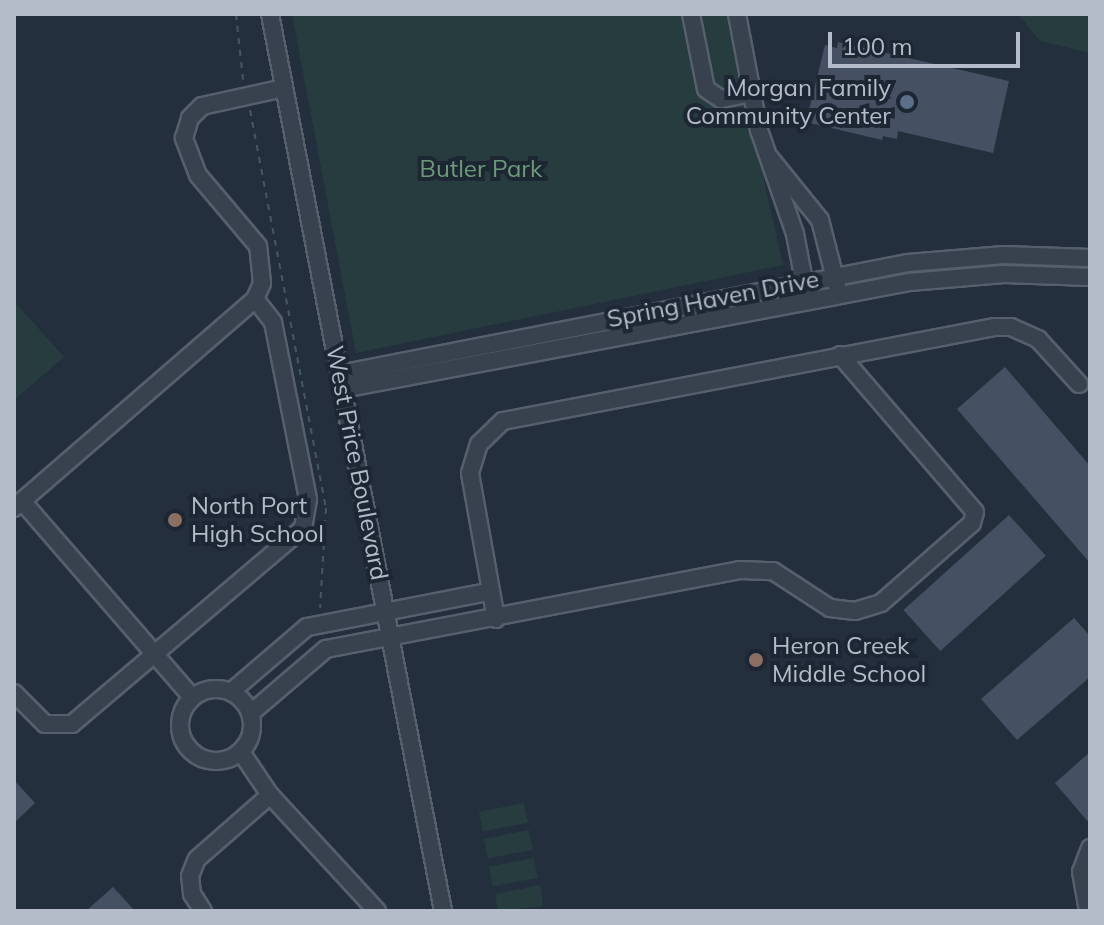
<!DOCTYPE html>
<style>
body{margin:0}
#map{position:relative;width:1104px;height:925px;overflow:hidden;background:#242f3e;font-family:Mulish,sans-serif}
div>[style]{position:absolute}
.green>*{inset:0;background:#263c3f;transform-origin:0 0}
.building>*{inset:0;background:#455162;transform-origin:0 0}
.path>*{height:2px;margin-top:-1px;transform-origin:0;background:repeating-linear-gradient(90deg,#44595c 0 6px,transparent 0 12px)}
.roads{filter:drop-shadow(2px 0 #565f6c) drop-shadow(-2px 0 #565f6c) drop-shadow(0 2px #565f6c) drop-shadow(0 -2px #565f6c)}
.minor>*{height:16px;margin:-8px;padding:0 8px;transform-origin:8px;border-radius:8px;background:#38414e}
.minor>.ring{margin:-8px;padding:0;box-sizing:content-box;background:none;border:16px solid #38414e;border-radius:50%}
.dots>*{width:22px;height:22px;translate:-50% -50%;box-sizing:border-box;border:4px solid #1d2633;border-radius:50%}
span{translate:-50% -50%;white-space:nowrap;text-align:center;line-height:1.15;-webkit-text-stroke:8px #1d2633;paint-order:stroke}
.poi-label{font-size:24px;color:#b4bcc9}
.right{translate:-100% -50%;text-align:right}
.left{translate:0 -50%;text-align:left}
.park-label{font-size:24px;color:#6b9a76}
.street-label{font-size:24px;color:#b4bcc9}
.frame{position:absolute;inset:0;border:16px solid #b4bcc9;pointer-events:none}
.scale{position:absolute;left:828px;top:32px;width:192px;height:36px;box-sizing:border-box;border:4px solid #b4bcc9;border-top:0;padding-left:10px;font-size:24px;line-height:28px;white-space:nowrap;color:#b4bcc9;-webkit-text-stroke:6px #1d2633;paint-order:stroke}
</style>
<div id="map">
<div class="green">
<div style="clip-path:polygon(292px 14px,727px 14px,783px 265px,356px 353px)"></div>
<div style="clip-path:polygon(1018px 14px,1090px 14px,1090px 53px,1040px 41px)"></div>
<div style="clip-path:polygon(14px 301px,64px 357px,14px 400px)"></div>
<div style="left:524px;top:803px;width:20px;height:46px;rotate:79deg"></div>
<div style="left:529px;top:830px;width:20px;height:46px;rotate:79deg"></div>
<div style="left:534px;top:858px;width:20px;height:46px;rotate:79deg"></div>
<div style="clip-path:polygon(540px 885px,543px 906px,498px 911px,495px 894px)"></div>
</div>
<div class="building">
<div style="clip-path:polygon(838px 42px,1009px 81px,993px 153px,898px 131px,897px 139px,883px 136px,882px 140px,806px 122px,825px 45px,837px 48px)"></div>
<div style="clip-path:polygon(1005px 367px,1090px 466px,1090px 563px,957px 409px)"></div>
<div style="left:1009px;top:515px;width:55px;height:142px;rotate:48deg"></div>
<div style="clip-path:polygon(1074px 618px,1090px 636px,1090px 677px,1017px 740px,981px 699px)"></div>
<div style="clip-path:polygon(1090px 752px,1090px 824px,1055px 783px)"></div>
<div style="clip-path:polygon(14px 780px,35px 803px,14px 823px)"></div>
<div style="clip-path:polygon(113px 887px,135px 911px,86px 911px)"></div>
</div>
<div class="path">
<div style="left:236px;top:14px;width:66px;rotate:83.9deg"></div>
<div style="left:250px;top:110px;width:405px;rotate:79.2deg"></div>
<div style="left:326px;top:508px;width:100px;rotate:93.4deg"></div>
</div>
<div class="roads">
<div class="minor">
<div style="left:270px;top:14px;width:914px;rotate:79.08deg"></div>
<div style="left:691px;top:14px;width:76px;rotate:78.7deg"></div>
<div style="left:706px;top:89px;width:18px;rotate:34deg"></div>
<div style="left:721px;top:99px;width:32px;rotate:-11deg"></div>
<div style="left:737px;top:14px;width:118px;rotate:79.3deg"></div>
<div style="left:759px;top:130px;width:110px;rotate:70.9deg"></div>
<div style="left:795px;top:234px;width:58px;rotate:79.1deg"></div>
<div style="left:770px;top:158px;width:80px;rotate:51.1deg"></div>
<div style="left:820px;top:220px;width:68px;rotate:75.6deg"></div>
<div style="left:339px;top:374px;width:580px;rotate:-11.04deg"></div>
<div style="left:908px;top:263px;width:96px;rotate:-4.8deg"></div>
<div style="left:1004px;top:255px;width:86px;rotate:2deg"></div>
<div style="left:343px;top:389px;width:577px;rotate:-10.69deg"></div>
<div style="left:910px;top:282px;width:94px;rotate:-4.9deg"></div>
<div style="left:1004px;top:274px;width:86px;rotate:2deg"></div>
<div style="left:22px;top:501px;width:259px;rotate:49.1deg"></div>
<div style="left:14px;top:508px;width:319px;rotate:-40.9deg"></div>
<div style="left:255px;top:299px;width:17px;rotate:-66deg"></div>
<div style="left:262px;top:283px;width:37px;rotate:-96deg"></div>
<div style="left:258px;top:246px;width:93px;rotate:-130.2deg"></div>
<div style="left:198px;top:175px;width:40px;rotate:-111deg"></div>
<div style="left:184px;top:138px;width:21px;rotate:-73deg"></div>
<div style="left:190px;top:118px;width:17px;rotate:-45deg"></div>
<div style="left:202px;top:106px;width:84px;rotate:-12.4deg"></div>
<div style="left:496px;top:619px;width:148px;rotate:-100.1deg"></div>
<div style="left:470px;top:473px;width:30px;rotate:-73deg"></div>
<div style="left:479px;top:444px;width:33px;rotate:-44deg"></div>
<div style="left:503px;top:421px;width:501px;rotate:-10.82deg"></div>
<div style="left:995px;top:327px;width:16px"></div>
<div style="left:1011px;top:327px;width:30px;rotate:24deg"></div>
<div style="left:1038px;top:339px;width:61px;rotate:47.7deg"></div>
<div class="ring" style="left:180px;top:689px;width:56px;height:56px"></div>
<div style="left:232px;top:691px;width:99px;rotate:-40.5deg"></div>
<div style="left:307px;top:627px;width:183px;rotate:-11deg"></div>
<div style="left:14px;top:693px;width:44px;rotate:45deg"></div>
<div style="left:45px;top:724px;width:27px"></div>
<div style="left:72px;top:724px;width:303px;rotate:-40.3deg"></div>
<div style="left:303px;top:528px;width:29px;rotate:-80deg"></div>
<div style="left:308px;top:499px;width:180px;rotate:-101.2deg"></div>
<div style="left:273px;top:322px;width:29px;rotate:-128deg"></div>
<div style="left:251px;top:713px;width:99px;rotate:-40.5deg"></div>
<div style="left:326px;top:649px;width:421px;rotate:-10.8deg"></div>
<div style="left:740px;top:570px;width:33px;rotate:2deg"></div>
<div style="left:773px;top:571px;width:68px;rotate:33deg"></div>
<div style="left:830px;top:608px;width:25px;rotate:7deg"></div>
<div style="left:855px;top:611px;width:27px;rotate:-17deg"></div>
<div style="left:881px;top:603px;width:121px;rotate:-41.3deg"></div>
<div style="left:972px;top:523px;width:11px;rotate:-75deg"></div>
<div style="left:975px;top:512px;width:207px;rotate:-130.7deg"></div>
<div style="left:241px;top:752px;width:52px;rotate:56deg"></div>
<div style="left:270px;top:795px;width:158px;rotate:47.3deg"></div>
<div style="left:203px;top:911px;width:20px;rotate:-123deg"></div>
<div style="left:192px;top:894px;width:18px;rotate:-96deg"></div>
<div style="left:190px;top:876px;width:18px;rotate:-68deg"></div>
<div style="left:197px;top:859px;width:97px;rotate:-41.2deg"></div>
<div style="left:1088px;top:911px;width:40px;rotate:-100deg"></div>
<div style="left:1081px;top:872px;width:26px;rotate:-69deg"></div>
</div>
</div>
<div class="dots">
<div style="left:907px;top:102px;background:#5c6f8a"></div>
<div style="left:175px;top:520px;background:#8d6e63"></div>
<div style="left:756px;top:660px;background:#8d6e63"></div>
</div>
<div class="poi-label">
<span class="right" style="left:891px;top:102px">Morgan Family<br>Community Center</span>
<span class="left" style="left:191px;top:520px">North Port<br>High School</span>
<span class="left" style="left:772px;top:660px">Heron Creek<br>Middle School</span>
</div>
<div class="park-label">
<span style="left:481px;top:169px">Butler Park</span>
</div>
<div class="street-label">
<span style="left:713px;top:299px;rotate:-11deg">Spring Haven Drive</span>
<span style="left:357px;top:463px;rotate:79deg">West Price Boulevard</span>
</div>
<div class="frame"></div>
<div class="scale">100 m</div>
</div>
